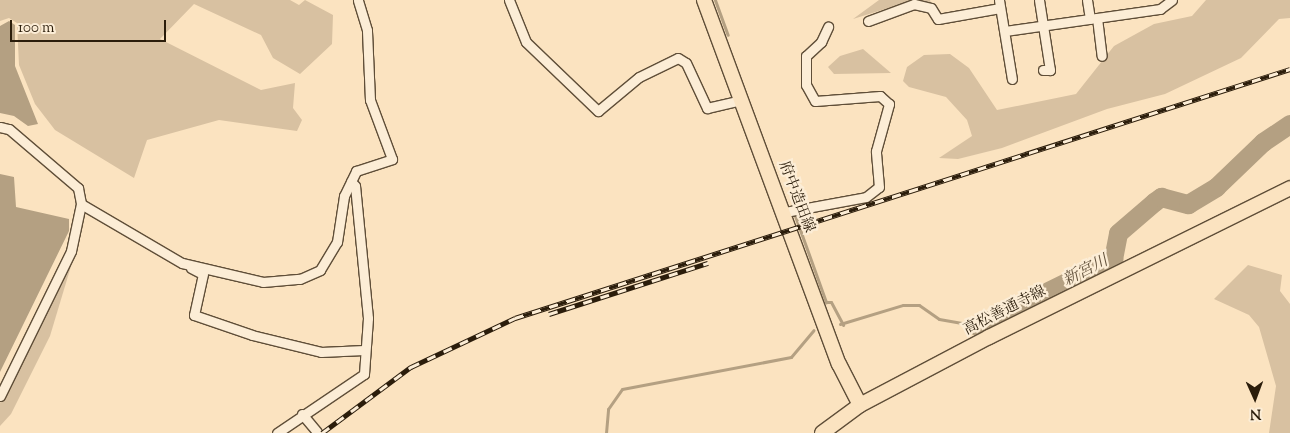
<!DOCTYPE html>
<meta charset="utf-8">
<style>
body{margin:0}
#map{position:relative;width:1290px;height:433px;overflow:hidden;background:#fbe3c0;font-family:"Sorts Mill Goudy","Noto Serif JP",serif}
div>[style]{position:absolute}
.green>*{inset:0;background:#d8c1a1}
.water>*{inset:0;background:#b4a082}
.stream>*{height:3px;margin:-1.5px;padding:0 1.5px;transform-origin:1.5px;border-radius:1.5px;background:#b4a082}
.river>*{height:19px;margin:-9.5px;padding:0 9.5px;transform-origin:9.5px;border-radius:9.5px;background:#b4a082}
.roads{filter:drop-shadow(1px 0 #5f4e38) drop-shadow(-1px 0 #5f4e38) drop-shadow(0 1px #5f4e38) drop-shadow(0 -1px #5f4e38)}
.minor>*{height:9px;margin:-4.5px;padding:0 4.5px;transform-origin:4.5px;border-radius:4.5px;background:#fcedd6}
.primary>*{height:14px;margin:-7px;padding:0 7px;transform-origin:7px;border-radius:7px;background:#fbe3c0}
.rail>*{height:5px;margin-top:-2.5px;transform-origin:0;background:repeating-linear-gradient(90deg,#fcedd6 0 9px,#2b1d0b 0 18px);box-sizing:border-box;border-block:1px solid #2b1d0b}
span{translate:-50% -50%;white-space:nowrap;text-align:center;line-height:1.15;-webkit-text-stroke:4.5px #fcedd6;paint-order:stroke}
.street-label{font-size:15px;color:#2b1d0b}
.water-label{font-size:16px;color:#62513b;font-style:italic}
.north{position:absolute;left:1230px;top:373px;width:50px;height:50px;-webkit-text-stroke:4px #fcedd6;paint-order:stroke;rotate:178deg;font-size:14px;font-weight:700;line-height:20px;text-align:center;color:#2b1d0b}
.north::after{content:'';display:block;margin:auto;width:18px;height:22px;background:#2b1d0b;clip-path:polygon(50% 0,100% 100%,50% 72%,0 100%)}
.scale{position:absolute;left:10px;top:20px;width:156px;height:22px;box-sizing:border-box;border:2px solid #2b1d0b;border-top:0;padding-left:6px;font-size:15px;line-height:18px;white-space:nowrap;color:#2b1d0b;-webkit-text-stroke:4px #fcedd6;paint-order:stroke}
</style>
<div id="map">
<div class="green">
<div style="clip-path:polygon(0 0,290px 0,299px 5px,305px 0,333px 15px,332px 44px,300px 74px,273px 58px,261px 35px,194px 4px,160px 39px,261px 90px,295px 83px,293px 108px,302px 120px,297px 131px,219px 120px,147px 140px,134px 178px,55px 130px,35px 104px,19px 65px,17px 23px,9px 18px,0 21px)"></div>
<div style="clip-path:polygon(879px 0,930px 0,931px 3px,914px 0,853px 19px)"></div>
<div style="clip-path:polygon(1206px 0,1290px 0,1290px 18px,1279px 19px,1241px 58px,1165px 94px,1107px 109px,1002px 148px,958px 159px,939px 158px,972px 136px,967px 120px,946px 97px,909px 87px,903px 81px,907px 67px,924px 55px,950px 54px,969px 68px,997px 110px,1076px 94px,1114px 46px,1154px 24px,1192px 16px)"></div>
<div style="clip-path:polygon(863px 49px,891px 73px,834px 74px,828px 67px,840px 56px)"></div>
<div style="clip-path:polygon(84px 223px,50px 336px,11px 414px,0 426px,0 403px)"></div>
<div style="clip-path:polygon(1248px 265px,1282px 275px,1280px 291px,1290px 304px,1290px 433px,1269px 433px,1276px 386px,1259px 327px,1249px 315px,1214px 299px)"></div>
</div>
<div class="water">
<div style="clip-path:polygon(9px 21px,15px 25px,15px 66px,38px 124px,28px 126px,14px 116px,0 113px,0 26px)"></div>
<div style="clip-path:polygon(0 174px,14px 177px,16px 207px,69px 219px,69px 231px,0 372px)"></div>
</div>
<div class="stream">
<div style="left:715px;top:0;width:37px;rotate:70deg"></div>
<div style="left:794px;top:213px;width:95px;rotate:70.2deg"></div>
<div style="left:826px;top:302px;width:5px"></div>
<div style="left:831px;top:302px;width:26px;rotate:62deg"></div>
<div style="left:840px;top:324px;width:66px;rotate:-16.8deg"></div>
<div style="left:903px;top:305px;width:16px"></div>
<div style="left:919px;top:305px;width:24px;rotate:35deg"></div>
<div style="left:939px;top:319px;width:39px;rotate:10deg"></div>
<div style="left:606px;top:433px;width:24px;rotate:-85deg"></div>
<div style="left:608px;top:409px;width:24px;rotate:-55deg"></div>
<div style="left:622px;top:389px;width:172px;rotate:-10.7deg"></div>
<div style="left:791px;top:357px;width:35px;rotate:-50deg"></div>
</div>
<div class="river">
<div style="left:977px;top:326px;width:152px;rotate:-26.2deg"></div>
<div style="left:1113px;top:259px;width:26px;rotate:-79deg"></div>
<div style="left:1118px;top:233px;width:48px;rotate:-40.7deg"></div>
<div style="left:1154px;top:202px;width:9px;rotate:-36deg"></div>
<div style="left:1161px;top:197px;width:28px;rotate:15deg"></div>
<div style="left:1188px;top:204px;width:33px;rotate:-31deg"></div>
<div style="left:1216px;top:187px;width:65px;rotate:-43.8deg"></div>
<div style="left:1263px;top:142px;width:32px;rotate:-34deg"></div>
</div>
<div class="roads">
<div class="minor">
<div style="left:509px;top:0;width:45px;rotate:68deg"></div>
<div style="left:526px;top:42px;width:100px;rotate:43.8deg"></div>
<div style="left:598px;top:111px;width:53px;rotate:-39.7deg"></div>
<div style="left:639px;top:77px;width:43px;rotate:-26deg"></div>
<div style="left:678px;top:58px;width:9px;rotate:32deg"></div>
<div style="left:686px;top:63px;width:50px;rotate:65deg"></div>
<div style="left:707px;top:108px;width:36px;rotate:-13deg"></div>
<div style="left:999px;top:0;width:80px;rotate:80.7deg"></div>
<div style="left:1039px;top:0;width:71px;rotate:81.1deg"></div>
<div style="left:1050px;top:70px;width:7px;rotate:180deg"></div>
<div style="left:1087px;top:0;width:19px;rotate:81deg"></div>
<div style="left:1097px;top:18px;width:38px;rotate:83deg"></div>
<div style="left:868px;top:21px;width:49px;rotate:-20.3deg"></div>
<div style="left:914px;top:4px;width:17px;rotate:13deg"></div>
<div style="left:931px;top:8px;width:13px;rotate:58deg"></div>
<div style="left:938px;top:19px;width:63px;rotate:-10.1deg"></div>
<div style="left:1005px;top:31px;width:157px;rotate:-8.1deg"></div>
<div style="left:1160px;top:9px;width:15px;rotate:-37deg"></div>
<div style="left:0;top:127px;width:9px;rotate:13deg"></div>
<div style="left:9px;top:129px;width:91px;rotate:40.5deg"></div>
<div style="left:78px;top:188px;width:16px;rotate:79deg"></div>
<div style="left:785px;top:212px;width:82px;rotate:-10.5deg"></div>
<div style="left:866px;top:197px;width:16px;rotate:-38deg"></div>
<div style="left:879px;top:187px;width:36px;rotate:-95deg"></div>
<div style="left:876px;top:151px;width:49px;rotate:-74.5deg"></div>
<div style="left:889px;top:104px;width:12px;rotate:-138deg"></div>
<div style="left:880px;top:96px;width:65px;rotate:175.6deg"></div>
<div style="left:815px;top:101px;width:18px;rotate:-119deg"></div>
<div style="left:806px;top:85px;width:29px;rotate:-90deg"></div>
<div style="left:806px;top:56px;width:21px;rotate:-43deg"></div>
<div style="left:821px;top:42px;width:17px;rotate:-65deg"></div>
<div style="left:191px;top:268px;width:13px;rotate:27deg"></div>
<div style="left:203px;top:274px;width:42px;rotate:102.4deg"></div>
<div style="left:194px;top:315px;width:61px;rotate:19deg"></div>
<div style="left:252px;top:335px;width:71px;rotate:13.8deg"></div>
<div style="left:321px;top:352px;width:43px;rotate:-2.7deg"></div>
<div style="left:0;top:396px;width:161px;rotate:-63.9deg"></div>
<div style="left:71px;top:251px;width:48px;rotate:-78deg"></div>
<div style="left:81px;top:204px;width:117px;rotate:30.3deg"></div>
<div style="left:182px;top:263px;width:83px;rotate:13.2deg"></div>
<div style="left:263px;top:282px;width:37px;rotate:-5deg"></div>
<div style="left:300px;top:279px;width:22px;rotate:-24deg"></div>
<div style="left:320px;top:270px;width:33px;rotate:-59deg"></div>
<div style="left:337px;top:242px;width:47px;rotate:-81.3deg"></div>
<div style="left:344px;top:196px;width:28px;rotate:-64deg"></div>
<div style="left:356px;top:171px;width:38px;rotate:-18deg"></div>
<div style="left:392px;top:159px;width:63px;rotate:-110.4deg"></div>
<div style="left:370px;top:100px;width:70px;rotate:-92.5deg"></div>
<div style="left:367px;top:30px;width:31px;rotate:-107deg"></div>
<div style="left:302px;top:414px;width:23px;rotate:50deg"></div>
<div style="left:277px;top:433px;width:105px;rotate:-34.1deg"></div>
<div style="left:364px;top:374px;width:56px;rotate:-85.9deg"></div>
<div style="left:368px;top:318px;width:133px;rotate:-95.6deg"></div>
<div style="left:355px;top:186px;width:6px;rotate:-129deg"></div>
</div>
<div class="primary">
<div style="left:704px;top:0;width:388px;rotate:69.7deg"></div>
<div style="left:839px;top:364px;width:46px;rotate:62.9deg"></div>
<div style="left:822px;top:433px;width:47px;rotate:-36.4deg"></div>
<div style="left:860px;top:405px;width:146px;rotate:-27.8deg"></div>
<div style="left:989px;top:337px;width:336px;rotate:-26.3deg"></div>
</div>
</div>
<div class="rail">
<div style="left:549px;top:314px;width:167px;rotate:-17.8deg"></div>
<div style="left:322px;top:433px;width:111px;rotate:-36.6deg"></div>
<div style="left:411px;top:367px;width:115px;rotate:-25.2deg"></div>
<div style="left:515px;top:318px;width:814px;rotate:-17.81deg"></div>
</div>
<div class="street-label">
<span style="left:796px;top:197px;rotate:69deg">府中造田線</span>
<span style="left:1005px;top:311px;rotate:-27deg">高松善通寺線</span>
</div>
<div class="water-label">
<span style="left:1086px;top:272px;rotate:-27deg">新宮川</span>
</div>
<div class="north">N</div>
<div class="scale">100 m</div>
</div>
